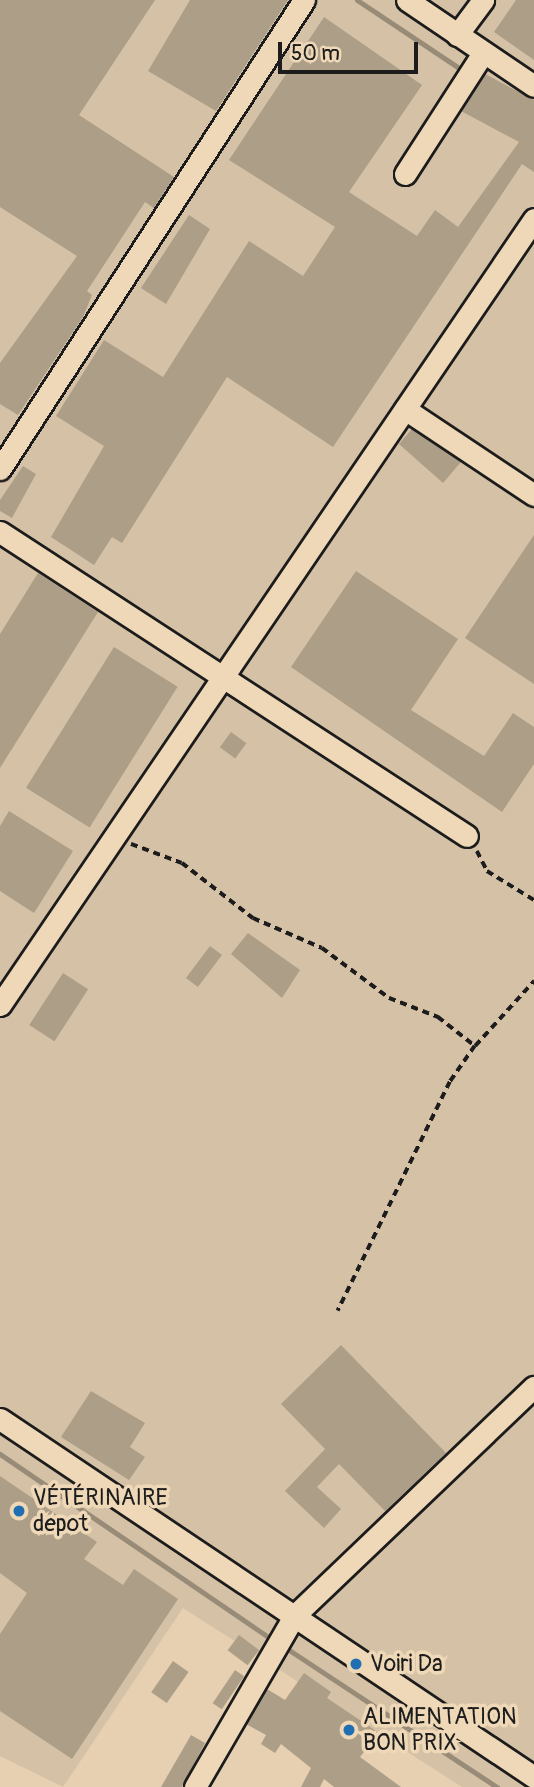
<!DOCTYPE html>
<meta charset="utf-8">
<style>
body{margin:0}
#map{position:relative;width:534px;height:1787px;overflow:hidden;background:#e6d0b1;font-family:Pangolin,sans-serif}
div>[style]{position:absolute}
.built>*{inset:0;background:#d5c1a5}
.stream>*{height:5px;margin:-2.5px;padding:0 2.5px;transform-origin:2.5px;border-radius:2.5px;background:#988b77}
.building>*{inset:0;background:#ad9e88;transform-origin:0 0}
.path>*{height:3.5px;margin-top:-1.75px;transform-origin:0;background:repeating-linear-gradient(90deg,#1c1c1c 0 7px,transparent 0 12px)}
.roads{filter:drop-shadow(2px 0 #1c1c1c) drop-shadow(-2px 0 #1c1c1c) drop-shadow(0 2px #1c1c1c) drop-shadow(0 -2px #1c1c1c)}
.minor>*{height:21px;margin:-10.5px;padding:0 10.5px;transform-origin:10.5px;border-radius:10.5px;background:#eed8b7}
.dots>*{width:19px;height:19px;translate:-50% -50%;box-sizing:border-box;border:4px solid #eed8b7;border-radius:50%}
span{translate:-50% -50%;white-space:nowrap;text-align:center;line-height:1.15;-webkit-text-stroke:7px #eed8b7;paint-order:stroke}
.poi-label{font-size:23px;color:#1c1c1c}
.left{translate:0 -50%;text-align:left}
.scale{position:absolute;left:278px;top:42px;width:140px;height:32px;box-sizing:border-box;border:4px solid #1c1c1c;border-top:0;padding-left:9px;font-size:21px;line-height:24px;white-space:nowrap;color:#1c1c1c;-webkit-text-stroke:5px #eed8b7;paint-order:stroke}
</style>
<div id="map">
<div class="built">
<div style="clip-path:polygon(0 0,534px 0,534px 1787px,462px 1787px,183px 1608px,63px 1787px,0 1756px)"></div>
</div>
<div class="stream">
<div style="left:357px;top:0;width:130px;rotate:33.7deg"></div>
<div style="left:0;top:1454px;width:323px;rotate:34.3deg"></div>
<div style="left:286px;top:1648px;width:253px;rotate:33.4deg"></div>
</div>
<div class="building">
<div style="clip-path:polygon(0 0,155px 0,79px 115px,174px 177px,154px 208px,145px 202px,87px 291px,92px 295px,83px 317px,18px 415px,0 404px,0 363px,77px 256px,0 207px)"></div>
<div style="clip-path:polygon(190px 0,288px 0,216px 111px,148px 71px)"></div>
<div style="clip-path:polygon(516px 0,534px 0,534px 60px,494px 32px)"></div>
<div style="clip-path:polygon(324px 17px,422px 85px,349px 192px,417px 236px,435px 210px,458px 227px,519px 142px,461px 111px,485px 74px,534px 100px,534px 172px,522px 164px,333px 447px,227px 377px,122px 543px,112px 537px,94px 565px,51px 537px,104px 446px,56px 416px,104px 340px,163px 377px,249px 241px,303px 276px,335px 227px,229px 160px)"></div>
<div style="clip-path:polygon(189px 215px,210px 229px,166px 304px,141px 288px)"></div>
<div style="clip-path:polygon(412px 429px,461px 462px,443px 483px,399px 444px)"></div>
<div style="clip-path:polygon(23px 466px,36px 474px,12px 518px,0 511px,0 500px)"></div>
<div style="clip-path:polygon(534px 535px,534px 684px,465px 638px)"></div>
<div style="clip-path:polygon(356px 571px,458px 639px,411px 710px,484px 756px,513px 713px,534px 727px,534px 764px,502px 812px,291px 667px)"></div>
<div style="clip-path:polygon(38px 573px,98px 612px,0 768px,0 634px)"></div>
<div style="left:114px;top:647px;width:75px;height:166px;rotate:32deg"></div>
<div style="left:231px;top:732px;width:19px;height:19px;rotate:36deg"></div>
<div style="clip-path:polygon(9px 811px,73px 851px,34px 913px,0 891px,0 826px)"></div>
<div style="clip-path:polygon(248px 933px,300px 970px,282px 998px,231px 954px)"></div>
<div style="left:210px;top:946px;width:15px;height:40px;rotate:37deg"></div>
<div style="left:63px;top:973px;width:30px;height:62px;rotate:33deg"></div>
<div style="clip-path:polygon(341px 1345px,446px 1453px,385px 1511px,339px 1464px,317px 1487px,341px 1509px,324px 1528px,285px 1491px,325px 1449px,281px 1404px)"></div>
<div style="clip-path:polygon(91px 1391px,145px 1423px,130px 1447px,145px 1457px,129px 1480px,61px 1437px)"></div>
<div style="clip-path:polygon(0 1476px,97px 1542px,84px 1559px,123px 1585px,134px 1569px,178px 1599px,72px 1759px,0 1711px,0 1634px,27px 1593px,0 1573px)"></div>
<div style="left:239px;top:1635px;width:25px;height:19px;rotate:37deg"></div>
<div style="left:173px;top:1661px;width:19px;height:38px;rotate:35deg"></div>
<div style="left:235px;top:1670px;width:11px;height:40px;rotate:34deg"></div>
<div style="clip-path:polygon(304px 1673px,331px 1692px,327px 1698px,379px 1733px,360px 1757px,401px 1787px,334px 1787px,324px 1779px,320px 1787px,301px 1787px,311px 1768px,281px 1744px,275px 1753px,261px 1744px,266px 1735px,246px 1724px,267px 1689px,285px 1700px)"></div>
<div style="clip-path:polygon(191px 1735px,205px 1743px,182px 1787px,161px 1787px)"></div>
</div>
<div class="path">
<div style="left:131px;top:844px;width:54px;rotate:20.4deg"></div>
<div style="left:182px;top:863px;width:90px;rotate:37.8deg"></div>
<div style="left:253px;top:918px;width:75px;rotate:23.5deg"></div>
<div style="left:322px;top:948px;width:84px;rotate:36.7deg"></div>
<div style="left:389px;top:998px;width:53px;rotate:21.2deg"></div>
<div style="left:438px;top:1017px;width:47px;rotate:38.1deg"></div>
<div style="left:475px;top:1046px;width:44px;rotate:124.8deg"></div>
<div style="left:450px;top:1082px;width:255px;rotate:116.1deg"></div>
<div style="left:477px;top:851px;width:22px;rotate:63deg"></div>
<div style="left:487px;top:871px;width:55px;rotate:31.7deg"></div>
<div style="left:475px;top:1046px;width:88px;rotate:-47.8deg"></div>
</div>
<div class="roads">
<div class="minor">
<div style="left:407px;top:0;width:153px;rotate:34.1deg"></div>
<div style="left:457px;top:35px;width:44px;rotate:-53.4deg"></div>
<div style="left:405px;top:174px;width:144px;rotate:-57.2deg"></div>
<div style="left:405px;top:409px;width:155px;rotate:33.7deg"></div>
<div style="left:0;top:469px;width:559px;rotate:-57.05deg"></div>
<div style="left:0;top:532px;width:557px;rotate:33.06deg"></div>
<div style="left:0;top:1005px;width:950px;rotate:-55.81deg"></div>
<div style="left:0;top:1419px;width:643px;rotate:33.84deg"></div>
<div style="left:195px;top:1787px;width:198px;rotate:-59.9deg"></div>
<div style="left:294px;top:1616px;width:332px;rotate:-43.7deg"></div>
</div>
</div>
<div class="dots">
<div style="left:19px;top:1511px;background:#1f6fb2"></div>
<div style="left:356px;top:1664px;background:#1f6fb2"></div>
<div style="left:349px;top:1730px;background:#1f6fb2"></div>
</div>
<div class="poi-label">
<span class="left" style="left:33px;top:1511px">VÉTÉRINAIRE<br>depot</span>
<span class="left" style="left:370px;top:1664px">Voiri Da</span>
<span class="left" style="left:363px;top:1730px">ALIMENTATION<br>BON PRIX</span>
</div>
<div class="scale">50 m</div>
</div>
